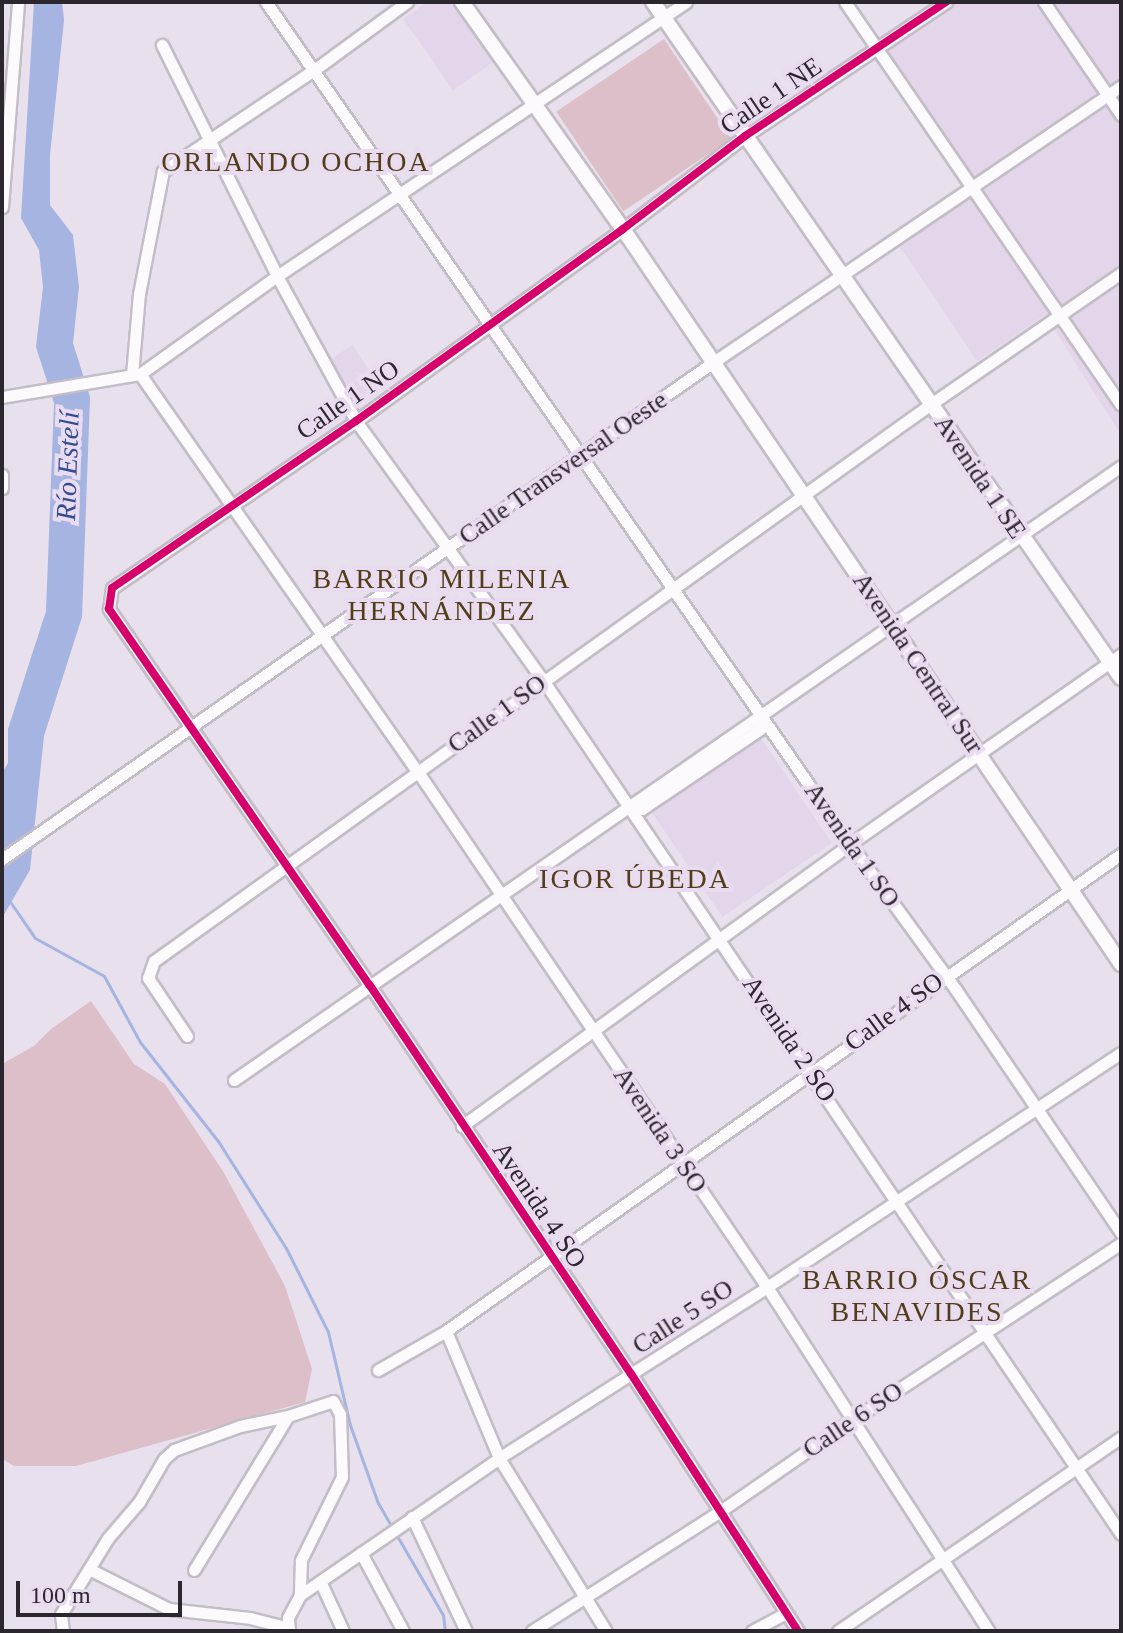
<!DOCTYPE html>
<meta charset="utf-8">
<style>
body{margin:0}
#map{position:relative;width:1123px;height:1633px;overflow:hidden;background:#e8e0ec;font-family:"Times New Roman",serif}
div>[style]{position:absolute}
.built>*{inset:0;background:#e4d6ea;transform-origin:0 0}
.green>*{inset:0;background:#dcbfc9;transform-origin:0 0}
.water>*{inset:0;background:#a5b4e0}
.stream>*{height:3px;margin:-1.5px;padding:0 1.5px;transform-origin:1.5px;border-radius:1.5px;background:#a5b4e0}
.roads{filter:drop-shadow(2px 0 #c3bdc6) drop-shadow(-2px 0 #c3bdc6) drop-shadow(0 2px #c3bdc6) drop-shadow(0 -2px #c3bdc6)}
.minor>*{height:11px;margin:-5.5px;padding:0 5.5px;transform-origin:5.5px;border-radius:5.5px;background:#fcfafc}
.tertiary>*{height:14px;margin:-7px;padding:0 7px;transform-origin:7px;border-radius:7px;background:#fcfafc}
.cycleway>*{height:8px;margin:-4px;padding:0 4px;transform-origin:4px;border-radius:4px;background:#d6006c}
span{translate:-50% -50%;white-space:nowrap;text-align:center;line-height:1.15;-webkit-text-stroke:8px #eadcf0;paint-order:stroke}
.street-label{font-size:26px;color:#2c272e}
.neighbourhood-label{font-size:28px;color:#513d17;letter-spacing:2px}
.water-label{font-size:28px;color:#334d93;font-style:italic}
.frame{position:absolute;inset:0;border:4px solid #2c272e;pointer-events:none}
.scale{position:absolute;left:16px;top:1581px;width:166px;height:36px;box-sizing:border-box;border:4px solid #2c272e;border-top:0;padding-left:10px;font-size:24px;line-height:28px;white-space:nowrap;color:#2c272e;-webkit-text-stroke:6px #eadcf0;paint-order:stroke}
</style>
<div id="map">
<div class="built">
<div style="clip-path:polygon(427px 2px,454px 2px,495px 61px,453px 90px,403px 19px)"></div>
<div style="clip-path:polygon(944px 2px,1121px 2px,1121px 435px,1045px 315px,977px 361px,898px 244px,970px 196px,877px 49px)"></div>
<div style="left:353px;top:345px;width:51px;height:28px;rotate:58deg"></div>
<div style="left:757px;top:732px;width:134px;height:132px;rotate:56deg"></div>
</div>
<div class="green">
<div style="left:664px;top:39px;width:120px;height:130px;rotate:56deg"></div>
<div style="clip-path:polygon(91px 1001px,134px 1064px,165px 1084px,224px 1173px,285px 1286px,312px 1369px,305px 1402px,76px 1466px,14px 1466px,2px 1459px,2px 1064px,34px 1046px,51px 1029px)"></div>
</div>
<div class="water">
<div style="clip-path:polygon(34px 2px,62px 2px,64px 20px,50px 155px,50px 205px,73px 235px,79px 287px,73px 343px,90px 397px,82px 617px,44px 736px,30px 870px,2px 918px,2px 773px,8px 763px,8px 729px,46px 611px,54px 403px,36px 347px,43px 287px,39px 250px,21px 218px)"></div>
</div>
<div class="stream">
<div style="left:11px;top:903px;width:42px;rotate:55.6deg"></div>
<div style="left:35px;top:938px;width:79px;rotate:28.8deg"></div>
<div style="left:104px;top:976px;width:75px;rotate:61.4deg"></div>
<div style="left:140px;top:1042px;width:126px;rotate:51.8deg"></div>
<div style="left:218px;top:1141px;width:127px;rotate:57.6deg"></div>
<div style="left:286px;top:1248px;width:94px;rotate:63.4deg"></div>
<div style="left:328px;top:1332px;width:96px;rotate:76.7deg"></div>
<div style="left:350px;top:1425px;width:83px;rotate:70.3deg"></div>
<div style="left:378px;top:1503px;width:129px;rotate:59.9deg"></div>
<div style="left:443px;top:1615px;width:16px;rotate:83deg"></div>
</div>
<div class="roads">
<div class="minor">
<div style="left:266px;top:2px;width:1025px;rotate:55.26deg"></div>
<div style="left:850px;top:844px;width:180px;rotate:54deg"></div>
<div style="left:956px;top:990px;width:294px;rotate:55.8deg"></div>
<div style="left:845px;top:2px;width:488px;rotate:55.6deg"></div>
<div style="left:1044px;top:2px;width:137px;rotate:55.7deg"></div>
<div style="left:162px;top:45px;width:258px;rotate:63.5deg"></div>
<div style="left:277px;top:276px;width:165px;rotate:61.4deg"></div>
<div style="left:356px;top:421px;width:319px;rotate:54.2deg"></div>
<div style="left:543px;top:680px;width:1031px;rotate:55.91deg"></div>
<div style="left:2px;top:207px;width:206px;rotate:-85.5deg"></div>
<div style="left:140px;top:374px;width:485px;rotate:55.1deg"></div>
<div style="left:418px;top:772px;width:622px;rotate:55.88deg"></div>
<div style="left:767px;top:1287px;width:409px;rotate:57.2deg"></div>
<div style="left:132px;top:375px;width:81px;rotate:-85.1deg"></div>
<div style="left:139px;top:294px;width:125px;rotate:-79deg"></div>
<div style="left:163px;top:171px;width:182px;rotate:-33.8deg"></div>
<div style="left:314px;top:70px;width:115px;rotate:-36.2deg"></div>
<div style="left:2px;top:397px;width:140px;rotate:-9.5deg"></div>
<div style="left:140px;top:374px;width:168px;rotate:-35.6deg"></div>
<div style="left:277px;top:276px;width:492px;rotate:-33.8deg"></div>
<div style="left:2px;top:475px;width:13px;rotate:90deg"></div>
<div style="left:630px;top:809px;width:12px"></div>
<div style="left:642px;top:809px;width:143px;rotate:-34.1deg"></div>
<div style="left:760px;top:729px;width:12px;rotate:-76deg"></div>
<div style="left:2px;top:859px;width:866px;rotate:-34.94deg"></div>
<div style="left:712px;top:363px;width:494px;rotate:-34.1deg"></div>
<div style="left:187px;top:1036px;width:70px;rotate:-123.9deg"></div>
<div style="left:148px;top:978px;width:18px;rotate:-71deg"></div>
<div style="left:154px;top:961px;width:956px;rotate:-35.64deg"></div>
<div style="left:931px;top:404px;width:231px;rotate:-34.6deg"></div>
<div style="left:234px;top:1080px;width:1079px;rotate:-34.69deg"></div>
<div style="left:462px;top:1126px;width:480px;rotate:-36deg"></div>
<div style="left:850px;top:844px;width:331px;rotate:-35deg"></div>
<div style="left:446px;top:1331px;width:138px;rotate:67.3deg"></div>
<div style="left:499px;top:1458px;width:203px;rotate:58.3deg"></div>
<div style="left:378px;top:1370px;width:78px;rotate:-29.8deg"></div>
<div style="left:446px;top:1331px;width:827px;rotate:-35.25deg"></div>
<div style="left:412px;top:1517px;width:126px;rotate:64.7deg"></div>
<div style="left:361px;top:1553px;width:89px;rotate:61.7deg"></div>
<div style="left:89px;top:1569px;width:89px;rotate:26.6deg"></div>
<div style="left:169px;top:1609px;width:81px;rotate:6.3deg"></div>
<div style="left:250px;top:1618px;width:40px;rotate:14.4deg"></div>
<div style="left:194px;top:1570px;width:180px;rotate:-58.6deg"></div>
<div style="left:288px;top:1416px;width:47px;rotate:-18.4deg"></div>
<div style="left:333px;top:1401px;width:15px;rotate:62deg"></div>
<div style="left:340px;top:1414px;width:63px;rotate:88.2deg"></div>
<div style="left:342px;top:1477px;width:93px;rotate:116.3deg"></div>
<div style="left:301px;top:1560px;width:35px;rotate:92deg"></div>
<div style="left:300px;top:1595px;width:26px;rotate:118deg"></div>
<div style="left:288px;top:1618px;width:13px;rotate:86deg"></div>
<div style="left:321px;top:1583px;width:53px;rotate:65.4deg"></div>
<div style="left:300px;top:1595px;width:242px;rotate:-34.5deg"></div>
<div style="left:499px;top:1458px;width:318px;rotate:-32.5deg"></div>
<div style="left:767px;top:1287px;width:424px;rotate:-33.5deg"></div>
<div style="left:63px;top:1631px;width:17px;rotate:-97deg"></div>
<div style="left:61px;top:1614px;width:89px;rotate:-58.3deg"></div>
<div style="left:108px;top:1538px;width:48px;rotate:-49.3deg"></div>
<div style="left:139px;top:1502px;width:50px;rotate:-59.8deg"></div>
<div style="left:164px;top:1459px;width:13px;rotate:-42deg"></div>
<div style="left:174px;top:1450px;width:70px;rotate:-20deg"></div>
<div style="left:240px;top:1426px;width:49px;rotate:-11.8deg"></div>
<div style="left:532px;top:1631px;width:222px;rotate:-32.5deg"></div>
<div style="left:719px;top:1512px;width:162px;rotate:-34.7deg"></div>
<div style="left:852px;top:1420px;width:322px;rotate:-33.3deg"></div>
<div style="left:752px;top:1631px;width:38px;rotate:-28deg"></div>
<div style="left:798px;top:1631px;width:306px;rotate:-123deg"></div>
<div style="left:631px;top:1374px;width:468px;rotate:-123.9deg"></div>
<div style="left:370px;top:986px;width:459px;rotate:-124.7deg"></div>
<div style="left:109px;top:609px;width:21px;rotate:-82deg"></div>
<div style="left:112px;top:588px;width:296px;rotate:-34.4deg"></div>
<div style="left:356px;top:421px;width:329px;rotate:-35.7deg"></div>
<div style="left:623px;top:229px;width:153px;rotate:-37.3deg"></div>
<div style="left:745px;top:136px;width:242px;rotate:-33.7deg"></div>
<div style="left:838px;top:1631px;width:343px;rotate:-34.4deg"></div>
</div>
<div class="tertiary">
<div style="left:462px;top:2px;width:278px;rotate:54.7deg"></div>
<div style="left:623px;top:229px;width:888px;rotate:55.88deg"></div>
<div style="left:653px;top:2px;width:822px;rotate:55.3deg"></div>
</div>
</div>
<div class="cycleway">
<div style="left:798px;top:1631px;width:306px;rotate:-123deg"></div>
<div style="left:631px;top:1374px;width:468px;rotate:-123.9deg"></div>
<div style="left:370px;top:986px;width:459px;rotate:-124.7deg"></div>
<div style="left:109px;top:609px;width:21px;rotate:-82deg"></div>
<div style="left:112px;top:588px;width:296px;rotate:-34.4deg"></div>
<div style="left:356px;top:421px;width:329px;rotate:-35.7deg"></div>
<div style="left:623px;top:229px;width:153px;rotate:-37.3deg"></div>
<div style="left:745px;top:136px;width:242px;rotate:-33.7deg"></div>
</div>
<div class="street-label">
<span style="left:771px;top:96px;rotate:-34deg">Calle 1 NE</span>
<span style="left:348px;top:400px;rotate:-35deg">Calle 1 NO</span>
<span style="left:563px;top:468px;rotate:-35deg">Calle Transversal Oeste</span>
<span style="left:980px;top:477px;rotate:56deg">Avenida 1 SE</span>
<span style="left:918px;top:663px;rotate:56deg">Avenida Central Sur</span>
<span style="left:497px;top:714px;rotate:-36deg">Calle 1 SO</span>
<span style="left:852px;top:845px;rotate:55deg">Avenida 1 SO</span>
<span style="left:894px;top:1012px;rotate:-36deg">Calle 4 SO</span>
<span style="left:789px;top:1039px;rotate:56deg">Avenida 2 SO</span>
<span style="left:660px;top:1130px;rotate:56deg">Avenida 3 SO</span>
<span style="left:539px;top:1205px;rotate:56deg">Avenida 4 SO</span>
<span style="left:683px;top:1317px;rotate:-33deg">Calle 5 SO</span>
<span style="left:853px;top:1420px;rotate:-34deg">Calle 6 SO</span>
</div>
<div class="neighbourhood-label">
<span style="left:296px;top:162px">ORLANDO OCHOA</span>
<span style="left:442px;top:595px">BARRIO MILENIA<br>HERNÁNDEZ</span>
<span style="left:635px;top:879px">IGOR ÚBEDA</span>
<span style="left:917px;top:1296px">BARRIO ÓSCAR<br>BENAVIDES</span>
</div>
<div class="water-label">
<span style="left:68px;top:466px;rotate:-88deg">Río Estelí</span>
</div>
<div class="frame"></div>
<div class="scale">100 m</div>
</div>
